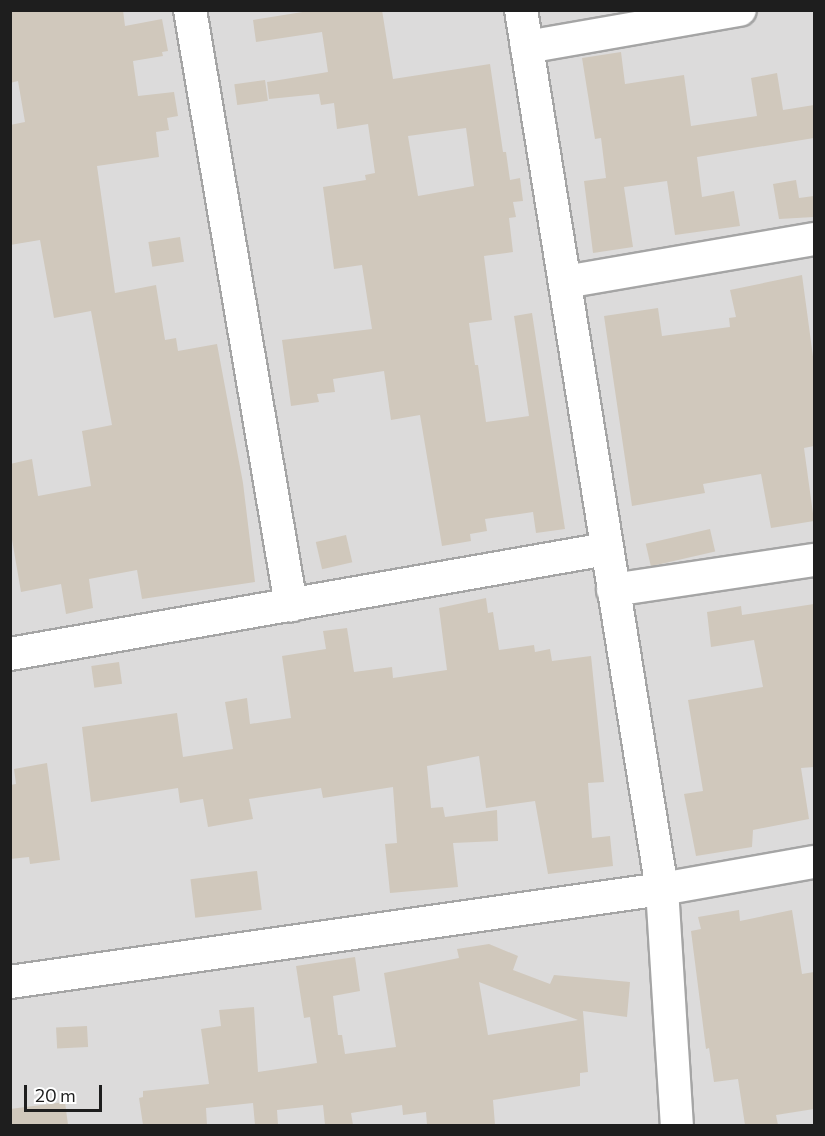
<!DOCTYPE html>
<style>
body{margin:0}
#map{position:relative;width:825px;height:1136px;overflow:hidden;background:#f0ede4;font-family:Commissioner,sans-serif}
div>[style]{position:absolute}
.residential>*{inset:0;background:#dcdbdb;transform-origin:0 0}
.building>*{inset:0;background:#d0c8bc;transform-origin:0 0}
.roads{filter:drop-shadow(2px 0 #a5a5a5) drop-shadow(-2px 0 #a5a5a5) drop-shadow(0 2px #a5a5a5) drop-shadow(0 -2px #a5a5a5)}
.minor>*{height:32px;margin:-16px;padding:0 16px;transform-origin:16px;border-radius:16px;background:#fff}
span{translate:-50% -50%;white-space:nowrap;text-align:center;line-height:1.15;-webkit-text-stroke:4.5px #fff;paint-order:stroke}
.frame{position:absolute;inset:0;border:12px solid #1e1e1e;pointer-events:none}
.scale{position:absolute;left:24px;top:1085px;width:78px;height:27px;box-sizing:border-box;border:3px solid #1e1e1e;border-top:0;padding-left:8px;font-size:18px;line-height:21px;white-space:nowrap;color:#1e1e1e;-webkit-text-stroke:4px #fff;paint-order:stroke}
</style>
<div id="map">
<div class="residential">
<div style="left:11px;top:11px;width:803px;height:1114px"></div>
</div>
<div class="building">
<div style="clip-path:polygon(10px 10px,123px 10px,125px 26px,162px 19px,168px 51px,162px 52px,163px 56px,133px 61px,138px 96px,174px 92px,178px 116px,167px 118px,169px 130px,156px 132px,159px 157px,97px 166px,115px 293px,156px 285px,165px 340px,176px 338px,178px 351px,217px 344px,243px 483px,255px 582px,142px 599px,137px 570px,89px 579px,93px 608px,66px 614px,61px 584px,21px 592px,10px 528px,10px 464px,32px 459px,38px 496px,91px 486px,82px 431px,112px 425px,91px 311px,54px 318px,40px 240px,10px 245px,10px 125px,25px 122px,18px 81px,10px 83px)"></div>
<div style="clip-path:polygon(evenodd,315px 10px,382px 10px,393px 79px,490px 64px,503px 152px,506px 152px,510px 180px,520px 178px,523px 201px,513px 202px,516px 217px,509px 218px,513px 252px,484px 256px,492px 320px,469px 323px,475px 365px,478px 365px,486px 422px,529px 416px,514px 316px,532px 313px,565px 529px,536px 533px,533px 512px,485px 519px,487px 531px,470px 534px,471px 541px,442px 546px,420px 415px,391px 420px,384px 371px,333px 379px,335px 392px,317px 394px,319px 402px,291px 406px,282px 340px,372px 329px,362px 265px,334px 269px,323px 187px,366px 180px,365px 175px,375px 173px,368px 124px,337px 129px,334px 103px,321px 105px,319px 94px,269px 99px,267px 82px,328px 72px,322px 32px,256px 42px,253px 20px,315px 10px,466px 128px,474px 186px,418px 196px,408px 136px,466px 128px)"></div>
<div style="clip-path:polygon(621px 52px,625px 84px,684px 75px,691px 126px,757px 116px,751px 78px,777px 73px,783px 110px,814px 105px,814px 138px,697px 157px,702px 197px,734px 191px,740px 226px,675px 235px,667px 181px,624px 187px,633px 247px,593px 253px,584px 181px,606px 178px,601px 138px,595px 139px,582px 58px)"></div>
<div style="left:265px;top:80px;width:21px;height:31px;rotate:82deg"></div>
<div style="clip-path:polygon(796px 180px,799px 198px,814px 196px,814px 217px,779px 219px,773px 184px)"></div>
<div style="left:180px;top:237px;width:25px;height:32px;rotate:81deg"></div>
<div style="clip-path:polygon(802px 275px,814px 364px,814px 446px,804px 448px,814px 521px,771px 528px,761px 474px,703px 484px,705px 493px,632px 506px,604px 316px,658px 308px,662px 336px,730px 327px,729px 318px,736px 317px,730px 290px)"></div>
<div style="left:710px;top:529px;width:23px;height:66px;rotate:77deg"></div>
<div style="left:346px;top:535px;width:28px;height:31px;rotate:77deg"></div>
<div style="clip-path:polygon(486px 598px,488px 613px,493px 612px,499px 650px,534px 645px,535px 652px,550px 649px,552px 661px,591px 656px,604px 782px,588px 783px,592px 838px,610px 836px,613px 866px,548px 874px,535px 801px,486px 808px,479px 756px,427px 766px,431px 808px,443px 807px,445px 817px,497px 810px,498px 841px,453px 843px,458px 887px,390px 893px,385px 844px,397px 843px,393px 787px,323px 798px,321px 788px,249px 799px,253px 819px,208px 827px,203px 799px,180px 803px,178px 788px,91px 802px,82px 727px,177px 713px,183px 757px,233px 749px,225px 702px,247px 698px,250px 724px,291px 718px,282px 656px,326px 649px,323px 631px,347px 628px,354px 672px,392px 667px,393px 678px,447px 670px,439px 608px)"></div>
<div style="clip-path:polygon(814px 604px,814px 767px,801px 768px,809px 819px,753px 830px,752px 847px,696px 856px,684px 794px,703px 791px,688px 700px,763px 687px,754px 640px,711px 647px,707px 612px,741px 606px,742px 615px)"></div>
<div style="left:119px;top:662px;width:22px;height:28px;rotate:82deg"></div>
<div style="clip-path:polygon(47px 763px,60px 860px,30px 864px,29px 857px,10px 859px,10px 785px,16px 784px,14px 769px)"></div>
<div style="left:257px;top:871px;width:39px;height:67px;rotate:83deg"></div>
<div style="clip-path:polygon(739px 910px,740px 921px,792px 910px,802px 974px,814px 972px,814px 1109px,776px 1115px,778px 1125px,745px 1125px,738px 1079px,714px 1082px,709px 1048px,706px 1049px,691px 931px,701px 929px,698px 917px)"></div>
<div style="clip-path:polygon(evenodd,489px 944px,518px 956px,513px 970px,550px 984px,554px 975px,630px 982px,627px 1017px,583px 1011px,588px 1072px,580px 1073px,580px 1086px,493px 1100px,495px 1125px,427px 1125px,426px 1112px,403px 1115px,402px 1105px,351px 1113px,353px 1125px,325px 1125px,323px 1105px,277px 1110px,278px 1125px,255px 1125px,253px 1103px,206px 1108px,207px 1125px,143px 1125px,139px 1098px,143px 1097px,143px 1091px,209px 1084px,201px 1029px,221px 1026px,219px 1010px,254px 1007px,258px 1072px,317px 1063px,310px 1017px,304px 1018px,296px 966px,355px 957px,360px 991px,333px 996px,338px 1035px,342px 1035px,345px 1054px,396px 1047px,384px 973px,459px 958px,457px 949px,489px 944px,479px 982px,578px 1020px,488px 1035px,479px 982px)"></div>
<div style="left:87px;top:1026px;width:21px;height:31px;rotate:87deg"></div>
<div style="clip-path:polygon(65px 1102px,68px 1125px,10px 1125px,10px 1109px)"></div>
</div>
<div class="roads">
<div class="minor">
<div style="left:190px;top:10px;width:604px;rotate:80.37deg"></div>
<div style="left:521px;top:10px;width:890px;rotate:80.89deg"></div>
<div style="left:662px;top:889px;width:237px;rotate:86.4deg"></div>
<div style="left:527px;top:47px;width:216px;rotate:-9.9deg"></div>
<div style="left:565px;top:282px;width:253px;rotate:-9.8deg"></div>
<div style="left:613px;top:590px;width:203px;rotate:-8.5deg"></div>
<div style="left:10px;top:654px;width:605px;rotate:-9.99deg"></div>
<div style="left:10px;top:982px;width:659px;rotate:-8.12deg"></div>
<div style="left:662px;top:889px;width:154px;rotate:-10.1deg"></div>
</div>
</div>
<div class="frame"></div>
<div class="scale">20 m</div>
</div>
